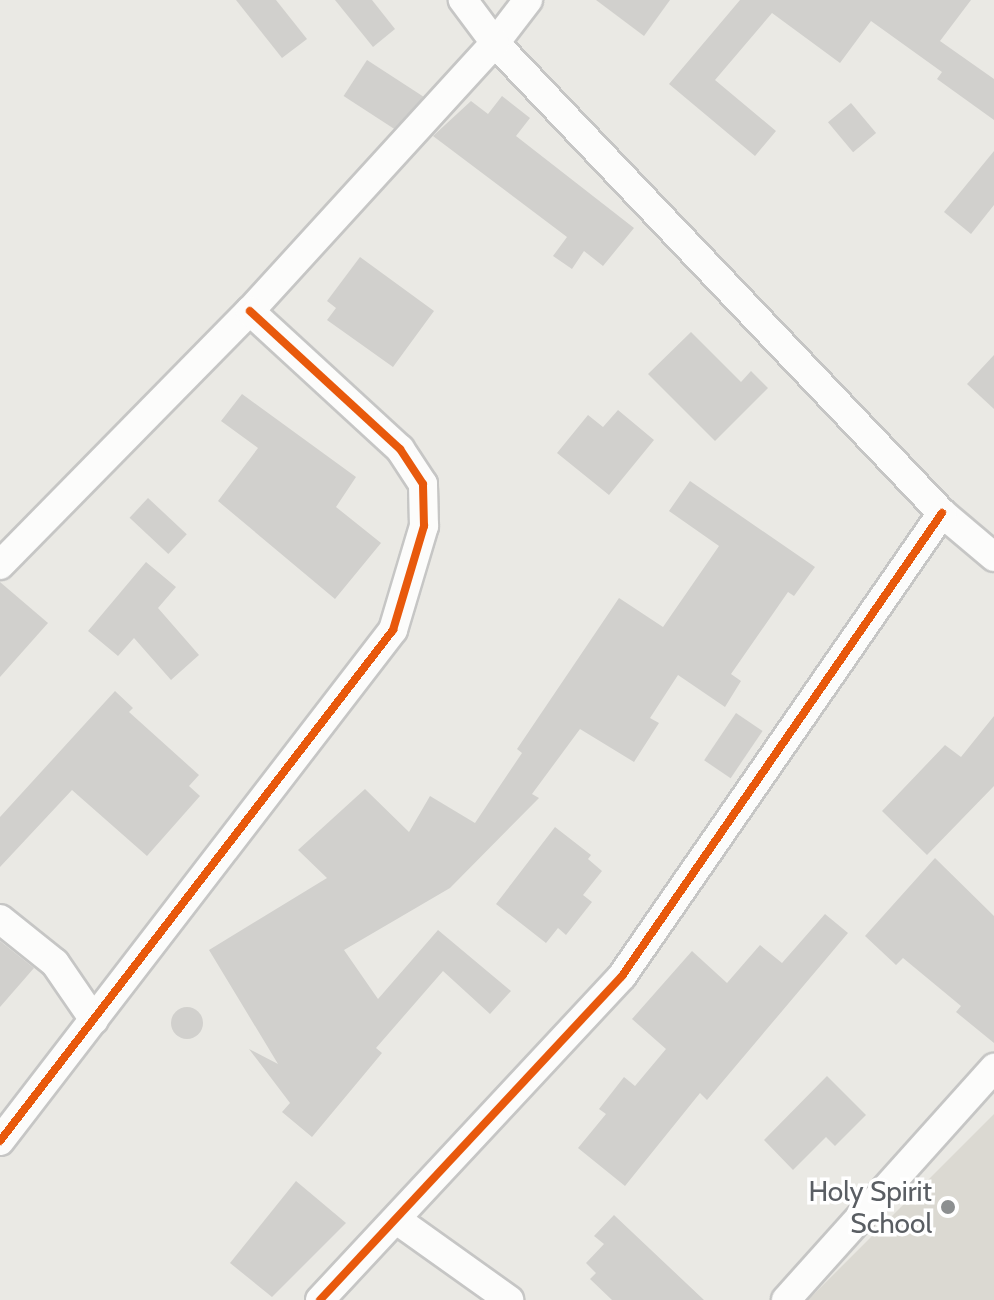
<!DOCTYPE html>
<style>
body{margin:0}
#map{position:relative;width:994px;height:1300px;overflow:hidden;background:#eae9e4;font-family:Cabin,sans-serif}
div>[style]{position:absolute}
.education>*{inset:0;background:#dbd9d2}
.building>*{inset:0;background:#d1d0cd;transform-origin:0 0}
.round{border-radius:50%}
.roads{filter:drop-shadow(2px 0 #c6c6c5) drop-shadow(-2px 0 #c6c6c5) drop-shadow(0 2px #c6c6c5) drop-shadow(0 -2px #c6c6c5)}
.street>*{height:28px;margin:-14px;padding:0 14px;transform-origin:14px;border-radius:14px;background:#fcfcfb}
.cycleway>*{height:8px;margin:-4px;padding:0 4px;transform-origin:4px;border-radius:4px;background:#e8590c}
.dots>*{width:22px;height:22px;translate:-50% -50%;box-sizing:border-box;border:4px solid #fff;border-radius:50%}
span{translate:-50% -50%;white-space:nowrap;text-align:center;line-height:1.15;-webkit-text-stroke:7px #fff;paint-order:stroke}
.poi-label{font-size:28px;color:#5a5e63}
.right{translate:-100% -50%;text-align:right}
</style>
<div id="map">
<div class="education">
<div style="clip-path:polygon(994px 1114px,994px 1300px,808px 1300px)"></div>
</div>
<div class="building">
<div style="clip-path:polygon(236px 0,276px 0,307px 39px,282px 58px)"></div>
<div style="clip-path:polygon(335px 0,372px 0,395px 29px,373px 47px)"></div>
<div style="clip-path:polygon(596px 0,670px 0,644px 36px)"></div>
<div style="clip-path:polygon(740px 0,971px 0,940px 41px,994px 79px,994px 120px,937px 79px,942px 72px,871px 21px,840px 63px,772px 13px,715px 80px,776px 131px,755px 156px,669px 84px)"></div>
<div style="left:367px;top:60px;width:67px;height:43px;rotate:33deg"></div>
<div style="clip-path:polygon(502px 96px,530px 118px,516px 136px,634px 228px,603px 266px,584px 251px,572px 269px,553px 256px,567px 237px,433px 136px,471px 101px,488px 114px)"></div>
<div style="left:851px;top:103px;width:39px;height:30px;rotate:50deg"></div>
<div style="clip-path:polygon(994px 151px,994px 205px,971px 234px,944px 212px)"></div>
<div style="clip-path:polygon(360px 257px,434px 311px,393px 367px,327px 320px,336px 308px,327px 301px)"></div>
<div style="clip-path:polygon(691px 332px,741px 382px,751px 371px,768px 388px,715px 441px,648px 374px)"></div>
<div style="clip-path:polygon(994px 355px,994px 409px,967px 384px)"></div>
<div style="clip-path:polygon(242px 394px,356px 477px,336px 507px,381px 543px,335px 599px,218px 501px,258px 448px,221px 421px)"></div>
<div style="clip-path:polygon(618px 410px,654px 440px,609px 495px,557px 453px,588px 415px,603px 427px)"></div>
<div style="clip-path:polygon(690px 481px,815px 567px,794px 596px,788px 592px,731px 674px,741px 681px,725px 707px,678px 675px,650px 718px,659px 723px,634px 762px,580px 729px,532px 794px,539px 798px,450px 888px,344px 950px,378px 999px,438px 930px,511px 991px,490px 1014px,443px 971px,376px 1048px,382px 1053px,312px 1137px,282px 1112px,290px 1103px,249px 1049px,278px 1064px,209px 950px,327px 878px,298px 850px,365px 789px,409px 832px,430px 796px,475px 823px,522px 753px,517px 749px,619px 598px,663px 627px,719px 546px,669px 511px)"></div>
<div style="left:148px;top:498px;width:53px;height:27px;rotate:43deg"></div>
<div style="clip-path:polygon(146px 562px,176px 587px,158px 608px,199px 655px,171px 680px,134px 638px,118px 656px,88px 631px)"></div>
<div style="clip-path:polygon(0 582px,48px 623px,0 677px)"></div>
<div style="clip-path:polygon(115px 691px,133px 708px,129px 712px,199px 775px,189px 786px,200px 796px,147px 856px,72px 790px,0 867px,0 817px)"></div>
<div style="left:736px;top:713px;width:32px;height:57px;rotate:34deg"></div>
<div style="clip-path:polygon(994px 716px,994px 786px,927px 855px,882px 811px,945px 745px,961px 757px)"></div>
<div style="clip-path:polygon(555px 827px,591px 855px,588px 859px,602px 871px,583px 895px,592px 902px,566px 935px,558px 928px,546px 943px,496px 904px)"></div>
<div style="clip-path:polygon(935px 858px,994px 916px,994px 1043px,956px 1012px,961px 1006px,903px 958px,896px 965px,865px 936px)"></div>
<div style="clip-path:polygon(825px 914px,848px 933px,707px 1100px,700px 1093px,625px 1186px,578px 1148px,606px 1114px,599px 1109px,624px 1077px,635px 1086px,666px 1049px,632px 1019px,692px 951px,727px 983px,760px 945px,782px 963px)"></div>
<div style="clip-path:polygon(0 941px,34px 968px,0 1007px)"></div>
<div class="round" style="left:171px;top:1007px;width:32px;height:32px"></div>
<div style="clip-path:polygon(827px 1076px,866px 1115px,835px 1146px,826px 1137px,793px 1170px,764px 1140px)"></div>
<div style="clip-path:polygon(296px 1181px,346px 1223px,272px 1297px,230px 1263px)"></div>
<div style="clip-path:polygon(614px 1215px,704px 1300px,612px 1300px,590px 1279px,596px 1273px,586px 1263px,604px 1244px,594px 1236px)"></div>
</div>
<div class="roads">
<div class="street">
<div style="left:528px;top:0;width:54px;rotate:127.5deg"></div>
<div style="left:495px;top:43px;width:649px;rotate:46.44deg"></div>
<div style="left:942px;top:513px;width:68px;rotate:40.2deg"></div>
<div style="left:0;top:565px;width:356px;rotate:-45.5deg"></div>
<div style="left:250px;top:311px;width:363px;rotate:-47.6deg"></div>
<div style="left:495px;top:43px;width:54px;rotate:-126.7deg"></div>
<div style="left:0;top:919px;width:70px;rotate:38.7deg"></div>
<div style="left:55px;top:963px;width:69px;rotate:55.6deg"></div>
<div style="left:0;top:1141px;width:645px;rotate:-52.44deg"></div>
<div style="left:393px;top:630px;width:109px;rotate:-73.4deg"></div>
<div style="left:424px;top:526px;width:42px;rotate:-91.4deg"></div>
<div style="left:423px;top:484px;width:42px;rotate:-123.3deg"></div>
<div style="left:400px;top:449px;width:204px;rotate:-137.4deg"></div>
<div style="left:397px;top:1220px;width:138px;rotate:35.5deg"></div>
<div style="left:320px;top:1300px;width:443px;rotate:-47deg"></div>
<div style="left:622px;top:976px;width:563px;rotate:-55.35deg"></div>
<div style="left:786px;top:1300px;width:312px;rotate:-48.1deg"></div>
</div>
</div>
<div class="cycleway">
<div style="left:0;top:1141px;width:645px;rotate:-52.44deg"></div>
<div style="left:393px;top:630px;width:109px;rotate:-73.4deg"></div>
<div style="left:424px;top:526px;width:42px;rotate:-91.4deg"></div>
<div style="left:423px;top:484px;width:42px;rotate:-123.3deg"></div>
<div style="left:400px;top:449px;width:204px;rotate:-137.4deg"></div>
<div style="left:320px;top:1300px;width:443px;rotate:-47deg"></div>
<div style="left:622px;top:976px;width:563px;rotate:-55.35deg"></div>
</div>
<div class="dots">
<div style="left:948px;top:1207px;background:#8c8f90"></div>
</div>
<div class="poi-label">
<span class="right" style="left:932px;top:1207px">Holy Spirit<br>School</span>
</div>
</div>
